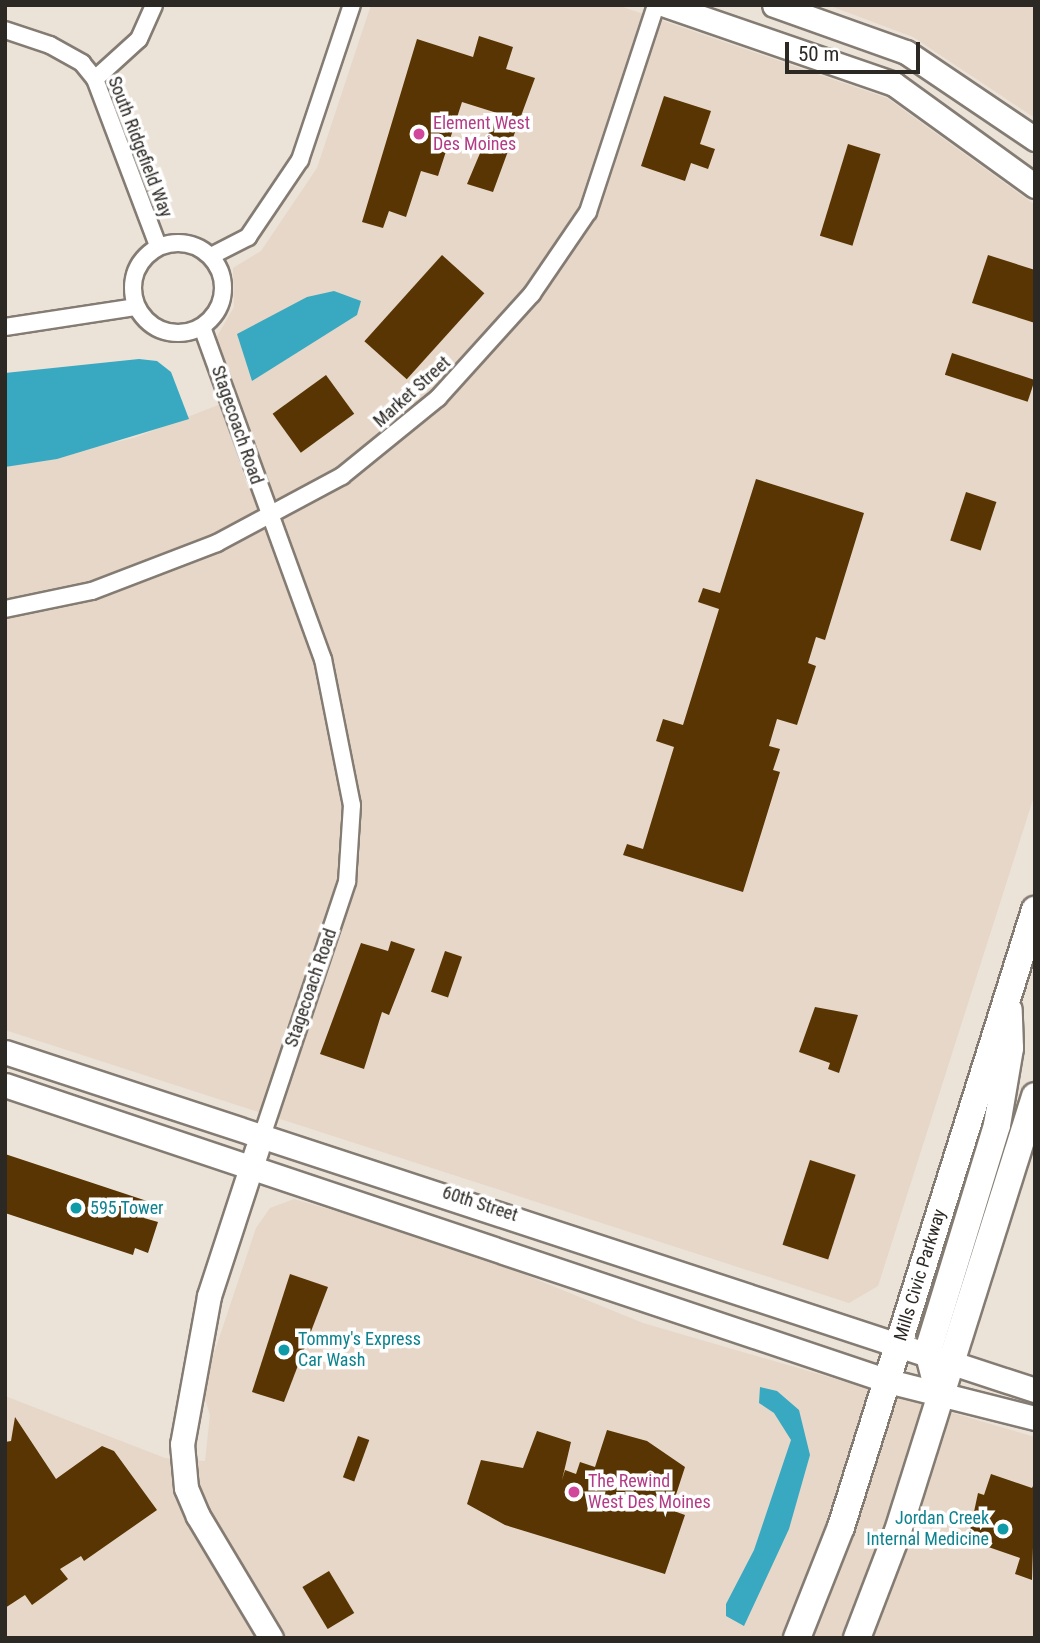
<!DOCTYPE html>
<style>
body{margin:0}
#map{position:relative;width:1040px;height:1643px;overflow:hidden;background:#ebe2d8;font-family:"Roboto Condensed",sans-serif}
div>[style]{position:absolute}
.built>*{inset:0;background:#e6d7c8}
.water>*{inset:0;background:#39a8c1}
.building>*{inset:0;background:#583503;transform-origin:0 0}
.roads{filter:drop-shadow(2px 0 #847c73) drop-shadow(-2px 0 #847c73) drop-shadow(0 2px #847c73) drop-shadow(0 -2px #847c73)}
.street>*{height:16px;margin:-8px;padding:0 8px;transform-origin:8px;border-radius:8px;background:#fff}
.street>.ring{margin:-8px;padding:0;box-sizing:content-box;background:none;border:16px solid #fff;border-radius:50%}
.secondary>*{height:23px;margin:-11.5px;padding:0 11.5px;transform-origin:11.5px;border-radius:11.5px;background:#fff}
.primary>*{height:26px;margin:-13px;padding:0 13px;transform-origin:13px;border-radius:13px;background:#fff}
.dots>*{width:19px;height:19px;translate:-50% -50%;box-sizing:border-box;border:4px solid #fff;border-radius:50%}
span{translate:-50% -50%;white-space:nowrap;text-align:center;line-height:1.15;-webkit-text-stroke:7px #fff;paint-order:stroke}
.hotel-label{font-size:18px;color:#b23c85}
.left{translate:0 -50%;text-align:left}
.street-label{font-size:18px;color:#2c2925}
.culture-label{font-size:18px;color:#0d838f}
.right{translate:-100% -50%;text-align:right}
.frame{position:absolute;inset:0;border:7px solid #2c2925;pointer-events:none}
.scale{position:absolute;left:785px;top:42px;width:135px;height:32px;box-sizing:border-box;border:4px solid #2c2925;border-top:0;padding-left:9px;font-size:21px;line-height:24px;white-space:nowrap;color:#2c2925;-webkit-text-stroke:5px #fff;paint-order:stroke}
</style>
<div id="map">
<div class="built">
<div style="clip-path:polygon(371px 5px,617px 5px,887px 98px,1035px 205px,1035px 793px,878px 1286px,849px 1303px,5px 1030px,5px 467px,134px 438px,236px 398px,215px 340px,234px 307px,233px 268px,261px 251px,317px 168px)"></div>
<div style="clip-path:polygon(828px 5px,1035px 5px,1035px 118px,913px 37px)"></div>
<div style="clip-path:polygon(294px 1199px,457px 1247px,643px 1323px,1035px 1437px,1035px 1638px,5px 1638px,5px 1396px,165px 1458px,205px 1461px,210px 1415px,202px 1389px,256px 1228px,270px 1208px)"></div>
</div>
<div class="water">
<div style="clip-path:polygon(334px 291px,361px 301px,357px 315px,252px 381px,237px 334px,307px 297px)"></div>
<div style="clip-path:polygon(139px 359px,157px 361px,171px 372px,189px 419px,57px 459px,5px 467px,5px 373px)"></div>
<div style="clip-path:polygon(760px 1387px,777px 1391px,799px 1410px,810px 1455px,789px 1529px,744px 1626px,726px 1616px,726px 1604px,754px 1550px,791px 1440px,774px 1413px,759px 1403px)"></div>
</div>
<div class="building">
<div style="clip-path:polygon(479px 36px,513px 47px,506px 69px,535px 78px,493px 192px,467px 184px,497px 113px,462px 102px,438px 176px,421px 171px,406px 217px,389px 211px,383px 228px,362px 222px,417px 39px,473px 57px)"></div>
<div style="clip-path:polygon(664px 96px,711px 111px,700px 144px,715px 149px,708px 169px,691px 163px,685px 181px,641px 166px)"></div>
<div style="left:848px;top:144px;width:34px;height:96px;rotate:17deg"></div>
<div style="left:442px;top:255px;width:57px;height:116px;rotate:42deg"></div>
<div style="clip-path:polygon(988px 255px,1035px 270px,1035px 323px,972px 303px)"></div>
<div style="left:952px;top:353px;width:87px;height:23px;rotate:18deg"></div>
<div style="left:326px;top:375px;width:48px;height:66px;rotate:54deg"></div>
<div style="clip-path:polygon(756px 479px,864px 513px,825px 640px,816px 637px,808px 663px,816px 666px,797px 725px,777px 719px,769px 746px,780px 749px,773px 770px,780px 772px,743px 892px,623px 855px,627px 844px,643px 849px,674px 747px,656px 741px,663px 719px,683px 725px,719px 609px,698px 602px,703px 588px,720px 593px)"></div>
<div style="left:966px;top:492px;width:32px;height:51px;rotate:18deg"></div>
<div style="clip-path:polygon(391px 941px,415px 949px,389px 1015px,382px 1012px,364px 1069px,320px 1054px,361px 943px,388px 951px)"></div>
<div style="left:445px;top:951px;width:18px;height:43px;rotate:19deg"></div>
<div style="clip-path:polygon(815px 1007px,858px 1015px,839px 1073px,828px 1069px,830px 1063px,799px 1052px)"></div>
<div style="clip-path:polygon(5px 1154px,150px 1202px,144px 1218px,158px 1222px,148px 1253px,135px 1248px,133px 1255px,5px 1213px)"></div>
<div style="left:810px;top:1160px;width:48px;height:89px;rotate:18deg"></div>
<div style="clip-path:polygon(290px 1274px,328px 1287px,284px 1402px,252px 1392px)"></div>
<div style="clip-path:polygon(15px 1417px,56px 1479px,102px 1446px,114px 1451px,157px 1510px,84px 1561px,81px 1556px,60px 1569px,68px 1579px,32px 1605px,25px 1595px,5px 1608px,5px 1442px,11px 1441px)"></div>
<div style="clip-path:polygon(607px 1430px,647px 1441px,685px 1467px,671px 1510px,685px 1515px,665px 1574px,505px 1525px,467px 1504px,481px 1460px,523px 1468px,537px 1431px,571px 1442px,562px 1480px,565px 1470px,576px 1474px,580px 1462px,595px 1467px)"></div>
<div style="left:358px;top:1436px;width:12px;height:44px;rotate:20deg"></div>
<div style="clip-path:polygon(991px 1474px,1032px 1488px,1035px 1482px,1032px 1580px,1015px 1574px,1020px 1558px,968px 1540px,978px 1493px,984px 1495px)"></div>
<div style="left:329px;top:1571px;width:49px;height:31px;rotate:59deg"></div>
</div>
<div class="roads">
<div class="street">
<div style="left:5px;top:30px;width:47px;rotate:18.4deg"></div>
<div style="left:50px;top:45px;width:37px;rotate:29deg"></div>
<div style="left:82px;top:63px;width:21px;rotate:51deg"></div>
<div style="left:95px;top:79px;width:178px;rotate:69.3deg"></div>
<div style="left:95px;top:79px;width:59px;rotate:-42.3deg"></div>
<div style="left:139px;top:39px;width:37px;rotate:-66deg"></div>
<div class="ring" style="left:133px;top:243px;width:74px;height:74px"></div>
<div style="left:211px;top:256px;width:42px;rotate:-27.2deg"></div>
<div style="left:248px;top:237px;width:93px;rotate:-56deg"></div>
<div style="left:300px;top:160px;width:163px;rotate:-71.5deg"></div>
<div style="left:5px;top:327px;width:133px;rotate:-8.7deg"></div>
<div style="left:202px;top:327px;width:353px;rotate:70deg"></div>
<div style="left:323px;top:659px;width:149px;rotate:78.8deg"></div>
<div style="left:352px;top:805px;width:77px;rotate:93.7deg"></div>
<div style="left:347px;top:882px;width:265px;rotate:108.5deg"></div>
<div style="left:5px;top:609px;width:89px;rotate:-11.7deg"></div>
<div style="left:92px;top:591px;width:134px;rotate:-21deg"></div>
<div style="left:217px;top:543px;width:142px;rotate:-28.2deg"></div>
<div style="left:342px;top:476px;width:124px;rotate:-39.1deg"></div>
<div style="left:438px;top:398px;width:140px;rotate:-47.9deg"></div>
<div style="left:532px;top:294px;width:99px;rotate:-55.7deg"></div>
<div style="left:588px;top:212px;width:218px;rotate:-71.8deg"></div>
</div>
<div class="secondary">
<div style="left:665px;top:5px;width:242px;rotate:19deg"></div>
<div style="left:894px;top:84px;width:174px;rotate:35.9deg"></div>
<div style="left:774px;top:5px;width:140px;rotate:19.6deg"></div>
<div style="left:906px;top:52px;width:156px;rotate:34deg"></div>
<div style="left:5px;top:1052px;width:1084px;rotate:18.17deg"></div>
<div style="left:5px;top:1085px;width:931px;rotate:18.53deg"></div>
<div style="left:888px;top:1381px;width:152px;rotate:14.1deg"></div>
<div style="left:257px;top:1149px;width:155px;rotate:108.1deg"></div>
<div style="left:209px;top:1296px;width:150px;rotate:100.3deg"></div>
<div style="left:182px;top:1444px;width:44px;rotate:84.8deg"></div>
<div style="left:186px;top:1488px;width:30px;rotate:67deg"></div>
<div style="left:198px;top:1516px;width:142px;rotate:59.1deg"></div>
</div>
<div class="primary">
<div style="left:940px;top:1398px;width:49px;rotate:-104.3deg"></div>
<div style="left:928px;top:1351px;width:236px;rotate:-73deg"></div>
<div style="left:997px;top:1125px;width:78px;rotate:-80.4deg"></div>
<div style="left:1010px;top:1048px;width:38px;rotate:-92deg"></div>
<div style="left:797px;top:1638px;width:119px;rotate:-68.4deg"></div>
<div style="left:841px;top:1527px;width:647px;rotate:-72.55deg"></div>
<div style="left:857px;top:1638px;width:111px;rotate:-69deg"></div>
<div style="left:897px;top:1534px;width:459px;rotate:-72.5deg"></div>
</div>
</div>
<div class="dots">
<div style="left:419px;top:134px;background:#d1479c"></div>
<div style="left:76px;top:1208px;background:#0f9aa8"></div>
<div style="left:284px;top:1350px;background:#0f9aa8"></div>
<div style="left:574px;top:1492px;background:#d1479c"></div>
<div style="left:1003px;top:1529px;background:#0f9aa8"></div>
</div>
<div class="hotel-label">
<span class="left" style="left:433px;top:134px">Element West<br>Des Moines</span>
<span class="left" style="left:588px;top:1492px">The Rewind<br>West Des Moines</span>
</div>
<div class="street-label">
<span style="left:140px;top:147px;rotate:69deg">South Ridgefield Way</span>
<span style="left:412px;top:392px;rotate:-42deg">Market Street</span>
<span style="left:237px;top:425px;rotate:71deg">Stagecoach Road</span>
<span style="left:311px;top:988px;rotate:-71deg">Stagecoach Road</span>
<span style="left:480px;top:1204px;rotate:18deg">60th Street</span>
<span style="left:920px;top:1275px;rotate:-73deg">Mills Civic Parkway</span>
</div>
<div class="culture-label">
<span class="left" style="left:90px;top:1208px">595 Tower</span>
<span class="left" style="left:298px;top:1350px">Tommy's Express<br>Car Wash</span>
<span class="right" style="left:989px;top:1529px">Jordan Creek<br>Internal Medicine</span>
</div>
<div class="frame"></div>
<div class="scale">50 m</div>
</div>
